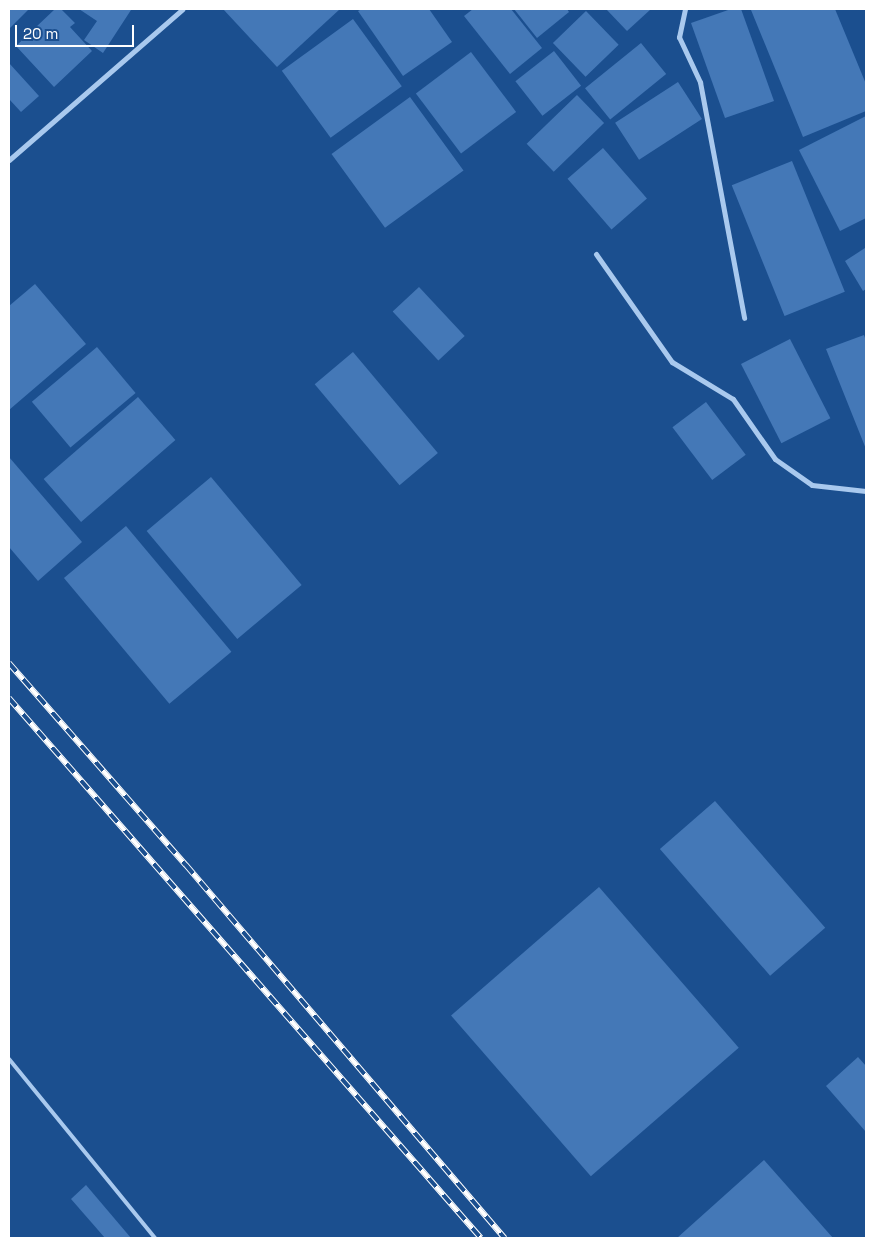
<!DOCTYPE html>
<style>
body{margin:0}
#map{position:relative;width:875px;height:1247px;overflow:hidden;background:#1b4f8f;font-family:"Space Grotesk",sans-serif}
div>[style]{position:absolute}
.building>*{inset:0;background:#4478b7;transform-origin:0 0}
.lane>*{height:4px;margin:-2px;padding:0 2px;transform-origin:2px;border-radius:2px;background:#a9c9ee}
.street>*{height:5px;margin:-2.5px;padding:0 2.5px;transform-origin:2.5px;border-radius:2.5px;background:#a9c9ee}
.rail>*{height:5.5px;margin-top:-2.75px;transform-origin:0;background:repeating-linear-gradient(90deg,#1b4f8f 0 11px,#fff 0 22px);box-sizing:border-box;border-block:1px solid #fff}
span{translate:-50% -50%;white-space:nowrap;text-align:center;line-height:1.15;-webkit-text-stroke:4px #1b4f8f;paint-order:stroke}
.frame{position:absolute;inset:0;border:10px solid #fff;pointer-events:none}
.scale{position:absolute;left:15px;top:25px;width:119px;height:22px;box-sizing:border-box;border:2px solid #fff;border-top:0;padding-left:6px;font-size:15px;line-height:18px;white-space:nowrap;color:#fff;-webkit-text-stroke:4px #1b4f8f;paint-order:stroke}
</style>
<div id="map">
<div class="building">
<div style="clip-path:polygon(9px 9px,29px 9px,9px 29px)"></div>
<div style="clip-path:polygon(55px 9px,61px 9px,75px 23px,70px 27px,92px 51px,54px 87px,16px 46px)"></div>
<div style="clip-path:polygon(79px 9px,128px 9px,131px 10px,103px 53px,84px 40px,97px 21px)"></div>
<div style="clip-path:polygon(223px 9px,340px 9px,277px 67px)"></div>
<div style="clip-path:polygon(362px 9px,429px 9px,452px 42px,403px 76px,358px 11px)"></div>
<div style="clip-path:polygon(473px 9px,511px 9px,542px 48px,510px 74px,464px 16px)"></div>
<div style="clip-path:polygon(514px 9px,567px 9px,569px 12px,537px 38px)"></div>
<div style="clip-path:polygon(606px 9px,651px 9px,627px 31px)"></div>
<div style="clip-path:polygon(731px 9px,741px 9px,774px 101px,725px 118px,691px 23px)"></div>
<div style="clip-path:polygon(755px 9px,835px 9px,866px 84px,866px 111px,803px 137px,751px 10px)"></div>
<div style="left:586px;top:11px;width:47px;height:46px;rotate:46deg"></div>
<div style="left:353px;top:19px;width:83px;height:88px;rotate:54deg"></div>
<div style="left:641px;top:43px;width:40px;height:72px;rotate:51deg"></div>
<div style="left:554px;top:51px;width:44px;height:49px;rotate:52deg"></div>
<div style="left:471px;top:52px;width:75px;height:69px;rotate:53deg"></div>
<div style="clip-path:polygon(9px 63px,39px 96px,21px 112px,9px 99px)"></div>
<div style="left:678px;top:82px;width:44px;height:75px;rotate:57deg"></div>
<div style="left:577px;top:95px;width:39px;height:70px;rotate:46deg"></div>
<div style="left:410px;top:97px;width:91px;height:97px;rotate:54deg"></div>
<div style="clip-path:polygon(866px 116px,866px 218px,840px 231px,799px 150px)"></div>
<div style="left:603px;top:148px;width:67px;height:47px;rotate:49deg"></div>
<div style="left:792px;top:161px;width:141px;height:65px;rotate:68deg"></div>
<div style="clip-path:polygon(865px 248px,866px 289px,863px 291px,845px 261px)"></div>
<div style="clip-path:polygon(35px 284px,86px 344px,9px 410px,9px 306px)"></div>
<div style="left:419px;top:287px;width:67px;height:36px;rotate:47deg"></div>
<div style="clip-path:polygon(864px 335px,866px 341px,866px 449px,826px 349px)"></div>
<div style="left:790px;top:339px;width:89px;height:55px;rotate:63deg"></div>
<div style="left:97px;top:347px;width:60px;height:85px;rotate:50deg"></div>
<div style="left:353px;top:352px;width:132px;height:50px;rotate:50deg"></div>
<div style="left:138px;top:397px;width:57px;height:125px;rotate:49deg"></div>
<div style="left:706px;top:402px;width:66px;height:42px;rotate:53deg"></div>
<div style="clip-path:polygon(9px 457px,82px 542px,38px 581px,9px 547px)"></div>
<div style="left:211px;top:477px;width:141px;height:84px;rotate:50deg"></div>
<div style="left:126px;top:526px;width:164px;height:81px;rotate:50deg"></div>
<div style="left:715px;top:801px;width:168px;height:73px;rotate:49deg"></div>
<div style="left:599px;top:887px;width:213px;height:196px;rotate:49deg"></div>
<div style="clip-path:polygon(858px 1057px,866px 1066px,866px 1132px,826px 1086px)"></div>
<div style="clip-path:polygon(764px 1160px,833px 1238px,677px 1238px)"></div>
<div style="clip-path:polygon(86px 1185px,131px 1238px,105px 1238px,71px 1199px)"></div>
</div>
<div class="lane">
<div style="left:9px;top:1059px;width:231px;rotate:50.8deg"></div>
</div>
<div class="street">
<div style="left:685px;top:9px;width:29px;rotate:102deg"></div>
<div style="left:679px;top:37px;width:50px;rotate:65deg"></div>
<div style="left:700px;top:82px;width:240px;rotate:79.4deg"></div>
<div style="left:9px;top:160px;width:230px;rotate:-41deg"></div>
<div style="left:596px;top:254px;width:132px;rotate:54.9deg"></div>
<div style="left:672px;top:362px;width:71px;rotate:31.2deg"></div>
<div style="left:733px;top:399px;width:73px;rotate:55deg"></div>
<div style="left:775px;top:459px;width:45px;rotate:35.1deg"></div>
<div style="left:812px;top:485px;width:54px;rotate:6.3deg"></div>
</div>
<div class="rail">
<div style="left:9px;top:663px;width:269px;rotate:48.8deg"></div>
<div style="left:186px;top:865px;width:491px;rotate:49.5deg"></div>
<div style="left:9px;top:698px;width:717px;rotate:48.84deg"></div>
</div>
<div class="frame"></div>
<div class="scale">20 m</div>
</div>
